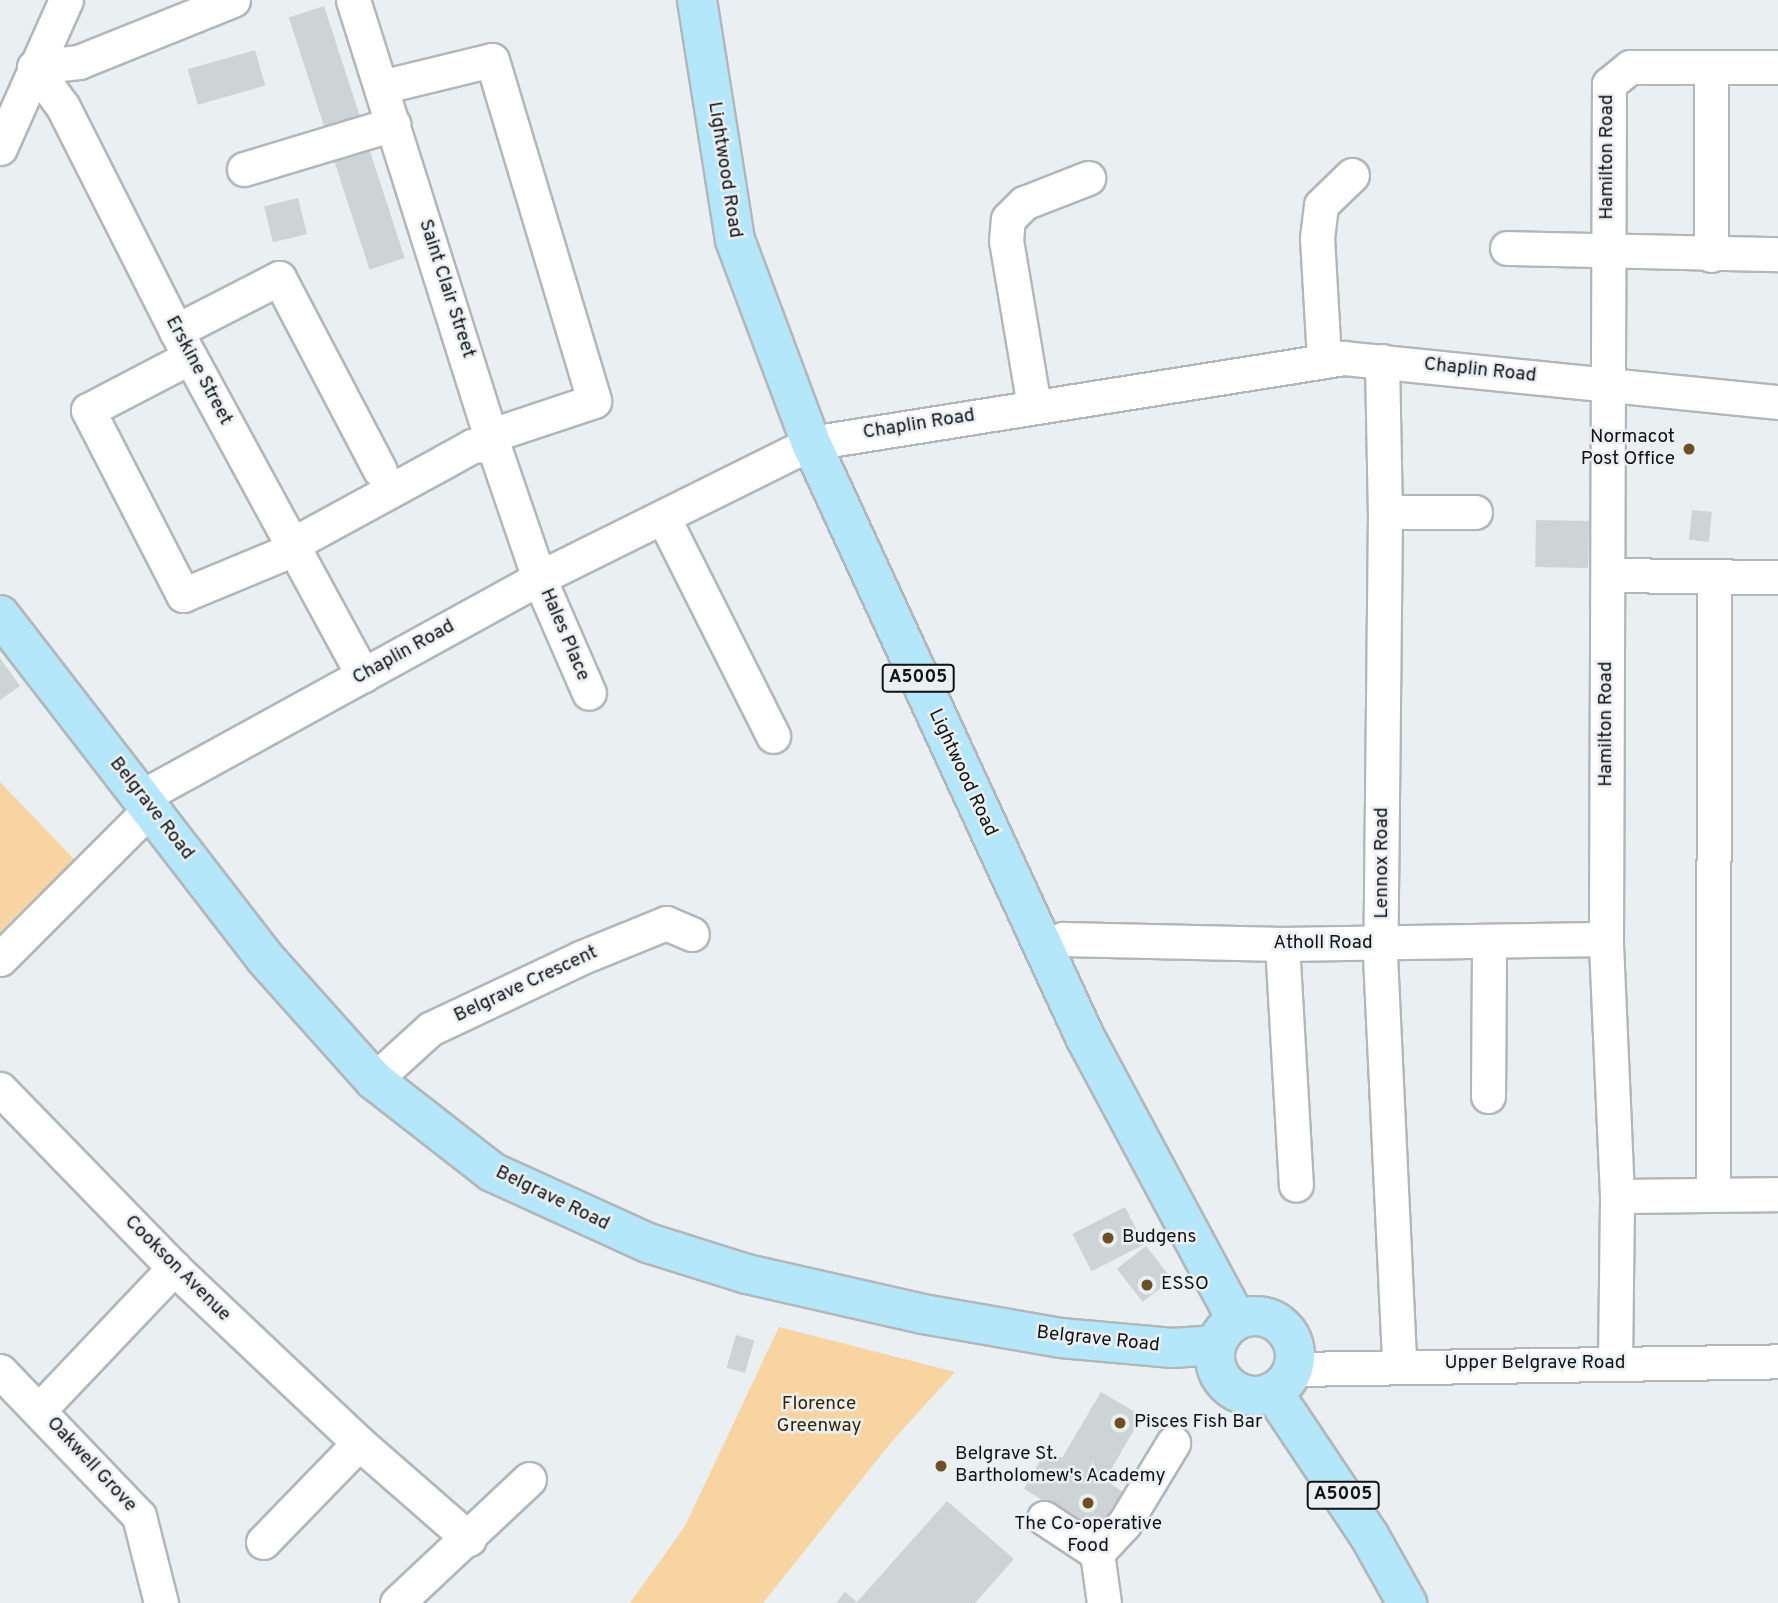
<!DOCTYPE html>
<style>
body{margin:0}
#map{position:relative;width:1778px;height:1603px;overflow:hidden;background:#eaeff1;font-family:Overpass,sans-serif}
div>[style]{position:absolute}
.green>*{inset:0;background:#f8d4a1}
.building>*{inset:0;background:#ced3d5;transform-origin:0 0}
.roads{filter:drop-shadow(2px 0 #b2b7b9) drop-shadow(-2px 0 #b2b7b9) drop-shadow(0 2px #b2b7b9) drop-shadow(0 -2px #b2b7b9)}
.minor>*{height:33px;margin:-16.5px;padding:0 16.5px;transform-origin:16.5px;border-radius:16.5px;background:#fff}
.major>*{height:38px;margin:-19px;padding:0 19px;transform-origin:19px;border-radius:19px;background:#b3e7f9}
.major>.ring{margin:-19px;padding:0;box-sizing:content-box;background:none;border:38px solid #b3e7f9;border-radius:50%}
.dots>*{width:19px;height:19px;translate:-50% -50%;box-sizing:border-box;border:4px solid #eaeff1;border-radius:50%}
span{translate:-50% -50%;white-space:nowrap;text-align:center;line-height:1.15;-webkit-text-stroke:5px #eaeff1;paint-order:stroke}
.shield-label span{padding:2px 5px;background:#eaeff1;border:2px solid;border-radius:5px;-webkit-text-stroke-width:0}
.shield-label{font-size:18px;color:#111313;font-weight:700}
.street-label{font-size:19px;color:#111313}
.poi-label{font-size:19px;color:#111313}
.right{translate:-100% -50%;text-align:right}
.left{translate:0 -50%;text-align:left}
.park-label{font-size:19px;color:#392501}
</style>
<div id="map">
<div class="green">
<div style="clip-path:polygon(0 782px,74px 859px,0 932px)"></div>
<div style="clip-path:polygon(779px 1327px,955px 1372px,893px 1440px,763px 1603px,630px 1603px,685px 1526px)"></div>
</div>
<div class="building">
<div style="left:324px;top:6px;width:121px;height:37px;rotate:72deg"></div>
<div style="left:255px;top:50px;width:37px;height:70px;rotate:74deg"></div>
<div style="left:367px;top:142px;width:122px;height:37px;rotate:72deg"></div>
<div style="left:298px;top:198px;width:37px;height:35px;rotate:76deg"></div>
<div style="left:1692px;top:510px;width:20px;height:30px;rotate:6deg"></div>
<div style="left:1536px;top:520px;width:53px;height:47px;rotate:1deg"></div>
<div style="clip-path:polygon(0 658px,20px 686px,0 700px)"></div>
<div style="left:1125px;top:1207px;width:42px;height:59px;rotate:63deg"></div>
<div style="left:1146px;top:1246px;width:42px;height:37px;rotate:52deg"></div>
<div style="left:736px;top:1335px;width:19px;height:34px;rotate:16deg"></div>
<div style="clip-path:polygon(1101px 1392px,1142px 1416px,1105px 1480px,1123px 1492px,1097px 1533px,1024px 1489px,1046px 1450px,1062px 1458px)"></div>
<div style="clip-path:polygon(947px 1501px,1014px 1559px,975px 1603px,836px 1603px,845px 1592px,857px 1602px)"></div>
</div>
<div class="roads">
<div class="minor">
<div style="left:233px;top:0;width:166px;rotate:158.1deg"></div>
<div style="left:79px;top:62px;width:45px;rotate:173.7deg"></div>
<div style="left:34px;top:67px;width:49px;rotate:54.1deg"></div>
<div style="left:63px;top:107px;width:251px;rotate:63.2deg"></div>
<div style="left:176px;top:331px;width:392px;rotate:61.5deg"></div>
<div style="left:353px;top:0;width:466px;rotate:72.5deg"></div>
<div style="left:493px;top:444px;width:142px;rotate:71.1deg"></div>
<div style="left:539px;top:578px;width:125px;rotate:66.5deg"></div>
<div style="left:381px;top:87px;width:114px;rotate:-13.7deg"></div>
<div style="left:492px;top:60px;width:356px;rotate:73.3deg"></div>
<div style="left:594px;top:401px;width:108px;rotate:161.6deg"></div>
<div style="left:0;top:148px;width:162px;rotate:-66deg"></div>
<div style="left:244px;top:169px;width:156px;rotate:-16.8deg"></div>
<div style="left:1507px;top:248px;width:271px;rotate:1.3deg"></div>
<div style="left:1711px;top:255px;width:188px;rotate:-90deg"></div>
<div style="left:176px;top:331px;width:116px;rotate:-27.2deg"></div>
<div style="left:279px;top:278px;width:217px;rotate:62.3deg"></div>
<div style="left:190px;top:357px;width:115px;rotate:152.5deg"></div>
<div style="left:88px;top:410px;width:208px;rotate:62.8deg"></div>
<div style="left:183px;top:595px;width:120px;rotate:-22.5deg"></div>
<div style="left:294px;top:549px;width:13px;rotate:-51deg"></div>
<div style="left:302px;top:539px;width:163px;rotate:-28.6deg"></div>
<div style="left:445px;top:461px;width:31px;rotate:-29deg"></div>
<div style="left:472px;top:446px;width:21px;rotate:-5deg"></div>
<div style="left:1324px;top:359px;width:121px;rotate:-93.3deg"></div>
<div style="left:1317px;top:238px;width:33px;rotate:-83deg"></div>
<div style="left:1321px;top:205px;width:43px;rotate:-44.1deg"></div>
<div style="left:1382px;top:361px;width:151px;rotate:88.9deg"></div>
<div style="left:1385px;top:512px;width:444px;rotate:90.6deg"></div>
<div style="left:1380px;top:956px;width:408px;rotate:87.3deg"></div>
<div style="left:1034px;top:406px;width:167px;rotate:-99.6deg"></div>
<div style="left:1006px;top:241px;width:22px;rotate:-85deg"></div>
<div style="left:1008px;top:219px;width:23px;rotate:-45deg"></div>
<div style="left:1024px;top:203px;width:69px;rotate:-21.3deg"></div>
<div style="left:1385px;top:512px;width:90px"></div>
<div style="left:663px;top:517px;width:245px;rotate:63.3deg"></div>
<div style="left:1608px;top:575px;width:170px;rotate:0.7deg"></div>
<div style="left:141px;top:797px;width:454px;rotate:-28.8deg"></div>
<div style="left:539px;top:578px;width:304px;rotate:-26.4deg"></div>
<div style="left:811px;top:443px;width:540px;rotate:-9.06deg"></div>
<div style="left:1344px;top:358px;width:436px;rotate:5.8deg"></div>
<div style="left:1282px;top:944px;width:241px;rotate:86.7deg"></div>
<div style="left:1043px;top:950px;width:23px;rotate:-29deg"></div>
<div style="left:1063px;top:939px;width:219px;rotate:1.3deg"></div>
<div style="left:1282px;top:944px;width:324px;rotate:-0.9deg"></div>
<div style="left:0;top:959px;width:214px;rotate:-45deg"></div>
<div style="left:374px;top:1080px;width:76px;rotate:-42.3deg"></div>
<div style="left:430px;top:1029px;width:166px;rotate:-25.3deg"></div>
<div style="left:580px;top:958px;width:93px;rotate:-22.1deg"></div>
<div style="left:666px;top:923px;width:28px;rotate:23deg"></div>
<div style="left:0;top:1089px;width:250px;rotate:45.8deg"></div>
<div style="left:174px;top:1268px;width:255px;rotate:43.4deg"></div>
<div style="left:359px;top:1443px;width:146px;rotate:41.1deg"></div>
<div style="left:1488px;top:1096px;width:154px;rotate:-89.6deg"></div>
<div style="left:1713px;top:1194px;width:617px;rotate:-89.91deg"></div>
<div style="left:1617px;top:1196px;width:161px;rotate:-0.7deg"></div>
<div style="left:1615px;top:1364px;width:168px;rotate:-89.3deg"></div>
<div style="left:1617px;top:1196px;width:257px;rotate:-92.5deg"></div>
<div style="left:1606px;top:939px;width:855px;rotate:-89.8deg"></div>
<div style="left:1609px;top:84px;width:27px;rotate:-39deg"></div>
<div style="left:1630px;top:67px;width:148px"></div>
<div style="left:1293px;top:1369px;width:485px;rotate:-0.9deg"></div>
<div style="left:0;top:1371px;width:201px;rotate:46.2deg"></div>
<div style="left:139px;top:1516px;width:90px;rotate:75.8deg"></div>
<div style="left:40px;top:1409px;width:195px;rotate:-46.5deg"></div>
<div style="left:1044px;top:1518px;width:64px;rotate:33.4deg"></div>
<div style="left:1097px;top:1553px;width:40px;rotate:-47deg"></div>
<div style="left:1124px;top:1524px;width:95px;rotate:-58.8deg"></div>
<div style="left:263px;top:1542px;width:138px;rotate:-45.9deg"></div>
<div style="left:1097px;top:1553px;width:50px;rotate:82deg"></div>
<div style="left:397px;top:1603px;width:181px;rotate:-43.2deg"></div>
</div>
<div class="major">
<div style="left:697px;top:0;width:243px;rotate:81deg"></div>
<div style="left:735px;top:240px;width:217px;rotate:69.5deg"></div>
<div style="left:811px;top:443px;width:654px;rotate:65.24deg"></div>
<div style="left:1085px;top:1037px;width:321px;rotate:61.8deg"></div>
<div style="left:0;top:615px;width:433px;rotate:52.3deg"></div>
<div style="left:265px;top:958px;width:164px;rotate:48.2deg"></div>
<div style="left:374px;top:1080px;width:150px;rotate:37.9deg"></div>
<div style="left:492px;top:1172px;width:171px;rotate:24.5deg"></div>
<div style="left:648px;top:1243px;width:104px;rotate:17.4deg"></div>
<div style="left:747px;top:1274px;width:180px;rotate:12.8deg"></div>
<div style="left:923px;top:1314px;width:140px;rotate:9.9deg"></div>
<div style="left:1061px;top:1338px;width:112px;rotate:5.1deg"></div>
<div style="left:1173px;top:1348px;width:43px;rotate:-4deg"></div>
<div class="ring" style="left:1215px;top:1316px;width:42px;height:42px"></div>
<div style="left:1273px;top:1392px;width:174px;rotate:56.2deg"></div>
<div style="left:1370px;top:1537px;width:76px;rotate:60.7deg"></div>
</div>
</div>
<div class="dots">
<div style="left:1689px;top:449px;background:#6c5023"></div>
<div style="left:1108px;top:1238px;background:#6c5023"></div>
<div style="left:1147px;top:1285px;background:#6c5023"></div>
<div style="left:1120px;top:1423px;background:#6c5023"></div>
<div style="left:941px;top:1466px;background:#6c5023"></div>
<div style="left:1088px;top:1503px;background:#6c5023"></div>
</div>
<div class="shield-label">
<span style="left:918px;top:678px">A5005</span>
<span style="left:1343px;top:1495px">A5005</span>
</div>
<div class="street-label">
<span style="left:1608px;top:157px;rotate:-90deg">Hamilton Road</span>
<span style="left:724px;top:170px;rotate:81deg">Lightwood Road</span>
<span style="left:446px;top:289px;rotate:72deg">Saint Clair Street</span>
<span style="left:198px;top:371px;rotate:62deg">Erskine Street</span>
<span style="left:1480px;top:371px;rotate:6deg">Chaplin Road</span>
<span style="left:919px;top:425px;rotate:-9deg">Chaplin Road</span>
<span style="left:564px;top:635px;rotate:67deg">Hales Place</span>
<span style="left:404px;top:653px;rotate:-29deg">Chaplin Road</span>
<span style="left:1607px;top:724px;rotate:-90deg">Hamilton Road</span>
<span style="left:962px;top:773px;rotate:65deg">Lightwood Road</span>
<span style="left:151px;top:809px;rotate:52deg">Belgrave Road</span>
<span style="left:1383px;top:863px;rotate:-90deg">Lennox Road</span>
<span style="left:1323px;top:944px">Atholl Road</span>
<span style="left:526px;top:985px;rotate:-25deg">Belgrave Crescent</span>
<span style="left:552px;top:1199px;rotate:26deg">Belgrave Road</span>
<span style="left:177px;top:1269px;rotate:45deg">Cookson Avenue</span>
<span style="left:1098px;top:1340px;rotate:6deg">Belgrave Road</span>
<span style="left:1535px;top:1364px">Upper Belgrave Road</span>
<span style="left:91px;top:1465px;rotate:47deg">Oakwell Grove</span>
</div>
<div class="poi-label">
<span class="right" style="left:1675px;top:449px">Normacot<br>Post Office</span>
<span class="left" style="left:1122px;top:1238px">Budgens</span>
<span class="left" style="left:1161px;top:1285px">ESSO</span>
<span class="left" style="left:1134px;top:1423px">Pisces Fish Bar</span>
<span class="left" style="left:955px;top:1466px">Belgrave St.<br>Bartholomew's Academy</span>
<span style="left:1088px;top:1536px">The Co-operative<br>Food</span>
</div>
<div class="park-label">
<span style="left:819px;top:1416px">Florence<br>Greenway</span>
</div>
</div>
